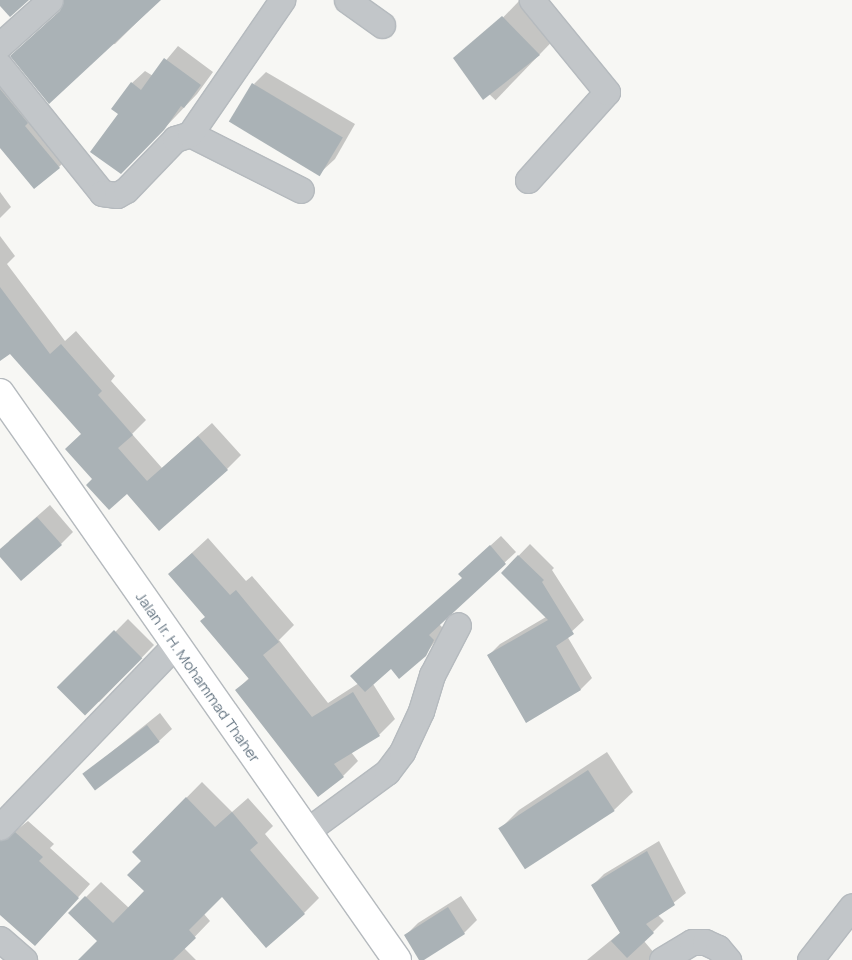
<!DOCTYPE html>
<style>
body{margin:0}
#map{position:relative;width:852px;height:960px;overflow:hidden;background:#f7f7f4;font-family:Manrope,sans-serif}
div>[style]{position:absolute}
.shadow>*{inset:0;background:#0003;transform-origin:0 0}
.building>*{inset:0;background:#aab2b6;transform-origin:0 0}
.roads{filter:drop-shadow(1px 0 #b5babe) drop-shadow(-1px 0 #b5babe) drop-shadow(0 1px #b5babe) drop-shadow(0 -1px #b5babe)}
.minor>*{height:25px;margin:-12.5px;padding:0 12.5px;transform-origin:12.5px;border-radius:12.5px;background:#c2c6c9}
.secondary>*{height:28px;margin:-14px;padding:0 14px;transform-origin:14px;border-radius:14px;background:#fff}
span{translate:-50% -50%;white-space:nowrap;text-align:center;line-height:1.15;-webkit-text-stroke:5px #fff;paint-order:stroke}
.street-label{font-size:15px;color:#677784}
</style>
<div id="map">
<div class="shadow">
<div style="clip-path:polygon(64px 0,159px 0,115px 44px,11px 56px,63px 8px)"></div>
<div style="left:520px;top:0;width:52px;height:89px;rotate:44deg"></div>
<div style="clip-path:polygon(178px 46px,213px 72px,197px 94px,134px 160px,119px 114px,132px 83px,145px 71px,153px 76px)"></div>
<div style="clip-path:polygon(0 55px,74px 152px,59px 167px,0 148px)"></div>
<div style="clip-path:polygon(266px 72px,355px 124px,335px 159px,322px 171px,254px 84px)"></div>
<div style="clip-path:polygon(0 192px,11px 207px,0 218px)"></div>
<div style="clip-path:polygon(0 236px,15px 256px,7px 264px,65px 341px,76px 331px,115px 376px,111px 381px,146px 420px,132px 434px,162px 468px,212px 423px,241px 455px,227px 469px,127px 492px,93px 479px,82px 433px,11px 352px,0 356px)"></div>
<div style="clip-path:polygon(50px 505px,73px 532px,61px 544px,0 555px,10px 540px)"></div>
<div style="clip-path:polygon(501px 536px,516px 552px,439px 624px,444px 629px,425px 655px,391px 668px,373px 684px,395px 719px,379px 735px,351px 752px,358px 761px,343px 776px,237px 690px,249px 678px,206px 616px,169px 574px,208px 538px,246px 581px,252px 576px,294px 625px,279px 640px,328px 703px,359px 683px,463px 578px,470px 564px)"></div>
<div style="clip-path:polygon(530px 544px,554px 568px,552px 570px,584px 620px,567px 636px,592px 678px,581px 689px,526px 721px,488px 656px,500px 644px,546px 617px,502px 573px)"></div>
<div style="clip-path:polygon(128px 619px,154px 645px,99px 702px,60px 688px)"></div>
<div style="clip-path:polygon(160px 713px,172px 729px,159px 741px,84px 774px)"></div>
<div style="clip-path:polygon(607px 752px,633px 792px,614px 810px,500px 829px,519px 810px)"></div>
<div style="clip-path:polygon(202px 782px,232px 812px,248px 798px,273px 826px,265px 834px,319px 898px,304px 913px,222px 895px,204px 914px,210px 921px,184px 948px,196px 960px,80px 960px,99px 941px,70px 913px,101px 882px,129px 908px,146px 891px,143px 861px,133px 852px)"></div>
<div style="clip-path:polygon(28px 821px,54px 844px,50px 848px,90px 884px,47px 932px,0 899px,0 843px)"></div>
<div style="clip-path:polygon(659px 841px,686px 893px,658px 915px,664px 921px,644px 941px,660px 960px,587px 960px,621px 932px,593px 885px,604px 874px)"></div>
<div style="clip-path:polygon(461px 896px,477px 920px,464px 933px,421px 960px,405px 936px,418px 923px)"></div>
</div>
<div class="building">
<div style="clip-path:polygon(0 0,29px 0,10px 17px,0 6px)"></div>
<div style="clip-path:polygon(64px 0,161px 0,49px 104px,10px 56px,60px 11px)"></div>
<div style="clip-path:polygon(502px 16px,540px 55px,483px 100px,453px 58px)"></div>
<div style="clip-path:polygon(164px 58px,201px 85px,184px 108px,181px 106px,164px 130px,121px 174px,90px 152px,118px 114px,111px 109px,131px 82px,141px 90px)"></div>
<div style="left:252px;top:83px;width:106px;height:45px;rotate:31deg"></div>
<div style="clip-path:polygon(0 89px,28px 123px,25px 126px,60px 168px,34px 189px,0 148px)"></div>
<div style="clip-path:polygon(0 287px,50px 354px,61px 344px,102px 391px,98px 395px,133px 435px,118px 448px,147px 481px,198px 436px,228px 470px,159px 531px,127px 494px,109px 510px,86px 485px,92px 479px,65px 449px,81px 434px,10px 354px,0 361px)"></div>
<div style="clip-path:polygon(37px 517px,62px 545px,21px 581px,0 557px,0 549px)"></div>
<div style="clip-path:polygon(490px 545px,506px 564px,429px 635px,434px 640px,426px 656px,399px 679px,391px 669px,365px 692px,350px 676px,462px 578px,458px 574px)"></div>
<div style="clip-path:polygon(192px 553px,230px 595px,236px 590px,279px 642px,263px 655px,312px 717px,353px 692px,380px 736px,334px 764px,344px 777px,318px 797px,235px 690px,249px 679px,200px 621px,205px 617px,168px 574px)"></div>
<div style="clip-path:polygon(518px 555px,544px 580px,542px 582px,574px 634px,556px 646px,581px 690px,526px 723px,487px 655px,548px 620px,501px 573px)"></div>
<div style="left:114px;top:630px;width:40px;height:81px;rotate:45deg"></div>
<div style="left:147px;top:725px;width:21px;height:81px;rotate:53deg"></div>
<div style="left:588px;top:770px;width:49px;height:107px;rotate:57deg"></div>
<div style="clip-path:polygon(186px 797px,215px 827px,232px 812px,258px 843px,250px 850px,305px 914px,266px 948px,222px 897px,189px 930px,196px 938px,173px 960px,78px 960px,97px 941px,68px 913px,85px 896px,113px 923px,144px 891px,127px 875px,141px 861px,132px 852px)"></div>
<div style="clip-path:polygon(15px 832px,43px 857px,39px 861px,79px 898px,35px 946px,0 915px,0 841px)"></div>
<div style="clip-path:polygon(647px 851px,675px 905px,646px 924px,654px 933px,627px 958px,611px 941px,620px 933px,591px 885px)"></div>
<div style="clip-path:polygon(448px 907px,465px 934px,424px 960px,419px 960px,404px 935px)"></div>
</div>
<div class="roads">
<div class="minor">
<div style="left:347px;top:0;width:43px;rotate:35.5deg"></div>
<div style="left:0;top:45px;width:67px;rotate:-42deg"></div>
<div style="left:0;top:66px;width:163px;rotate:51.2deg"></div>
<div style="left:102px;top:193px;width:15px;rotate:8deg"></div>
<div style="left:117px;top:195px;width:10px;rotate:-29deg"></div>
<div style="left:126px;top:190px;width:71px;rotate:-46.1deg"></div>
<div style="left:175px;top:139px;width:16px;rotate:-18deg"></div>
<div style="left:190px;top:134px;width:124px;rotate:26.8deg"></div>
<div style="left:190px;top:134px;width:163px;rotate:-55.5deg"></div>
<div style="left:528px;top:180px;width:118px;rotate:-48.1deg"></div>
<div style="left:607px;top:92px;width:119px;rotate:-129.2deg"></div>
<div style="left:0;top:827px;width:252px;rotate:-46.1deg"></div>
<div style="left:308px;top:830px;width:98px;rotate:-36.3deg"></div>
<div style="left:387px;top:772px;width:25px;rotate:-53deg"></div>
<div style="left:402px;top:752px;width:45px;rotate:-65.1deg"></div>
<div style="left:421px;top:711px;width:38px;rotate:-73deg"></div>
<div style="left:432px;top:675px;width:56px;rotate:-62.5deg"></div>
<div style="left:0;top:939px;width:32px;rotate:41deg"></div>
<div style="left:662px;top:960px;width:35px;rotate:-31deg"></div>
<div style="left:692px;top:942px;width:13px"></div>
<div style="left:705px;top:942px;width:14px;rotate:25deg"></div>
<div style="left:718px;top:948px;width:16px;rotate:50deg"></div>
<div style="left:810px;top:960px;width:68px;rotate:-52.1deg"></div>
</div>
<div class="secondary">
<div style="left:0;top:393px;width:692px;rotate:55deg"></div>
</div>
</div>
<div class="street-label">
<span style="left:198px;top:677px;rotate:55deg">Jalan Ir. H. Mohammad Thaher</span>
</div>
</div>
